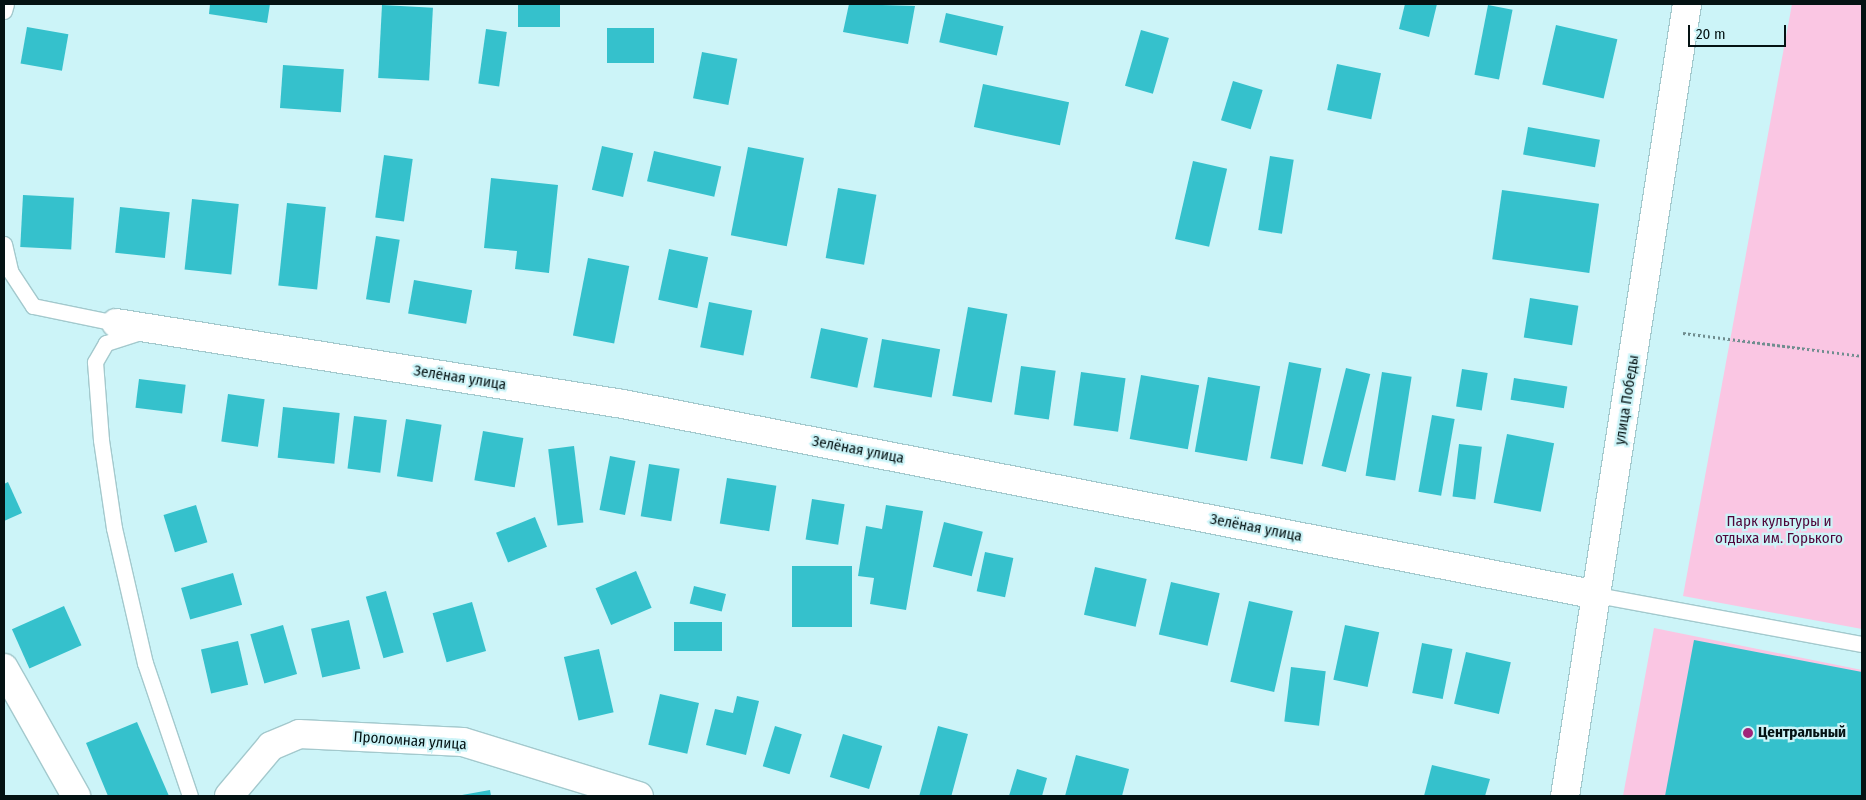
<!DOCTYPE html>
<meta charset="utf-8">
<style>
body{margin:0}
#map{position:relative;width:1866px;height:800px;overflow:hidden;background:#ccf4f8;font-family:"Fira Sans Condensed",sans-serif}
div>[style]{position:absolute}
.green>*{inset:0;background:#fac6e3}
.building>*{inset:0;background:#35c1cc;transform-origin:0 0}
.path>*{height:3px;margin-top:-1.5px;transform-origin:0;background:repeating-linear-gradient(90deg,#708d8f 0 2.5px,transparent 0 5px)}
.roads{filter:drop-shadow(1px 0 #a3c9cd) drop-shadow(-1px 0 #a3c9cd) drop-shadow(0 1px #a3c9cd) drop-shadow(0 -1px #a3c9cd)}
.lane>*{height:15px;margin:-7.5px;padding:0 7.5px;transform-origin:7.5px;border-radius:7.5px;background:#fff}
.street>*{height:28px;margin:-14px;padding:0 14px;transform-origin:14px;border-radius:14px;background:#fff}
.secondary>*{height:28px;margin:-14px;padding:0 14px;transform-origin:14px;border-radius:14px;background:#fff}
.primary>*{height:28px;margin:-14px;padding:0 14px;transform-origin:14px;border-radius:14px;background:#fff}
.dots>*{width:14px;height:14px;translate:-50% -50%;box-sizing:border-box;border:2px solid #ccf4f8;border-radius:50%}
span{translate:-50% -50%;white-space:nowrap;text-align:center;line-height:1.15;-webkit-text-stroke:4.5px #ccf4f8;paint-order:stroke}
.street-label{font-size:15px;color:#041213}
.park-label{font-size:15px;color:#4f0539}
.poi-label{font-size:15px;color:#041213;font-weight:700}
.left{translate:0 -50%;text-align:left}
.frame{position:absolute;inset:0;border:5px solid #041213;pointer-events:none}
.scale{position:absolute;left:1688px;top:25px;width:98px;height:22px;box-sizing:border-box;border:2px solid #041213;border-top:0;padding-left:6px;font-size:15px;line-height:18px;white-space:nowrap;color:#041213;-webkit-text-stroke:4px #ccf4f8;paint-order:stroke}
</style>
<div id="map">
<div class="green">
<div style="clip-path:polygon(1792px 4px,1862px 4px,1862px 629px,1683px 596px)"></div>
<div style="clip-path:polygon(1654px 628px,1862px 670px,1862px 796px,1623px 796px)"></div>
</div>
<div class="building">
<div style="clip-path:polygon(210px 4px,270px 4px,267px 23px,209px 14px)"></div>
<div style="left:518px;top:4px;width:42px;height:23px"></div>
<div style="clip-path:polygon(849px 4px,915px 6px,908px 44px,843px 32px)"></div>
<div style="clip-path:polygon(1405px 4px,1437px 4px,1429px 37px,1399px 29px)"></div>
<div style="left:382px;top:5px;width:51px;height:73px;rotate:3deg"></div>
<div style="left:1488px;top:5px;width:25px;height:71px;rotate:11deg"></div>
<div style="left:946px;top:13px;width:59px;height:30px;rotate:13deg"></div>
<div style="left:1556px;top:25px;width:63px;height:61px;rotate:13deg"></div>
<div style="left:27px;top:27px;width:42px;height:37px;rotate:10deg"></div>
<div style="left:607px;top:28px;width:47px;height:35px"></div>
<div style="left:486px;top:29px;width:21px;height:55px;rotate:8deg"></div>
<div style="left:1141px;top:30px;width:29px;height:58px;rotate:16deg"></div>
<div style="left:702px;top:52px;width:36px;height:47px;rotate:11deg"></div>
<div style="left:1337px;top:64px;width:45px;height:47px;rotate:12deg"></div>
<div style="left:283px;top:65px;width:61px;height:43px;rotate:4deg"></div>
<div style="left:1233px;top:81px;width:31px;height:41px;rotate:17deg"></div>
<div style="left:983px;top:84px;width:88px;height:44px;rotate:12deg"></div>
<div style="left:1528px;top:127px;width:73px;height:28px;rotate:10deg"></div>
<div style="left:602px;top:146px;width:32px;height:45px;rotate:13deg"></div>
<div style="left:748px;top:147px;width:57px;height:90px;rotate:11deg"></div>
<div style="left:654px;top:151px;width:69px;height:31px;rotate:13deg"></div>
<div style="left:384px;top:155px;width:29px;height:63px;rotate:8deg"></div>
<div style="left:1270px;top:156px;width:24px;height:75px;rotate:9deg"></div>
<div style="left:1193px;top:161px;width:35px;height:80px;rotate:13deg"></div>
<div style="clip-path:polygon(491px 178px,558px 185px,549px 273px,515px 269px,517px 251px,484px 248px)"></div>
<div style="left:838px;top:188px;width:39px;height:71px;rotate:10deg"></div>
<div style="left:1502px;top:190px;width:98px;height:70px;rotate:8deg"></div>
<div style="left:23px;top:195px;width:51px;height:52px;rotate:3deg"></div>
<div style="left:192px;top:199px;width:47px;height:71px;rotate:6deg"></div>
<div style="left:287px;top:203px;width:39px;height:83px;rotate:6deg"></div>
<div style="left:120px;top:207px;width:50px;height:46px;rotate:6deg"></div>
<div style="left:376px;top:236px;width:24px;height:64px;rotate:9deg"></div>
<div style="left:669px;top:249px;width:40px;height:52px;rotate:12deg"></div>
<div style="left:588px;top:258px;width:42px;height:79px;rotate:11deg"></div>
<div style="left:414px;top:280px;width:59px;height:34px;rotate:10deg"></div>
<div style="left:1530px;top:298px;width:49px;height:40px;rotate:9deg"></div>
<div style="left:709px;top:302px;width:44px;height:46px;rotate:11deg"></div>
<div style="left:968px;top:307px;width:40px;height:90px;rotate:10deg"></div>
<div style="left:821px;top:328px;width:48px;height:51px;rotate:12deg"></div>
<div style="left:882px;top:339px;width:59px;height:49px;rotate:10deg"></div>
<div style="left:1289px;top:362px;width:33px;height:98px;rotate:11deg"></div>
<div style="left:1021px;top:366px;width:35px;height:49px;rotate:8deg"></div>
<div style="left:1346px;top:368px;width:25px;height:101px;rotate:14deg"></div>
<div style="left:1462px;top:369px;width:26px;height:38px;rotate:9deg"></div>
<div style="left:1081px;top:372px;width:45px;height:54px;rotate:8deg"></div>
<div style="left:1382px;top:372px;width:30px;height:105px;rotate:9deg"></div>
<div style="left:1141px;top:375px;width:59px;height:65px;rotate:10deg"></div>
<div style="left:1208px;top:377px;width:53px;height:76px;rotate:10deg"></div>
<div style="left:1514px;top:378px;width:54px;height:22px;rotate:9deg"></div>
<div style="left:139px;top:379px;width:47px;height:29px;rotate:7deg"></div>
<div style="left:228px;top:394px;width:37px;height:48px;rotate:8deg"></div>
<div style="left:283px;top:407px;width:57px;height:51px;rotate:6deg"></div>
<div style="left:1432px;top:415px;width:23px;height:78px;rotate:10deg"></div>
<div style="left:354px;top:416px;width:33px;height:53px;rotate:7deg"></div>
<div style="left:406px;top:419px;width:36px;height:58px;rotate:9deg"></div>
<div style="left:483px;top:431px;width:41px;height:50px;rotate:10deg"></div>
<div style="left:1507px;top:434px;width:48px;height:70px;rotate:11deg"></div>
<div style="left:1459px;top:444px;width:23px;height:53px;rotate:7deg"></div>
<div style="left:574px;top:446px;width:77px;height:26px;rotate:83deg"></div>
<div style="left:610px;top:456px;width:26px;height:55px;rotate:11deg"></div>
<div style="left:649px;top:464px;width:31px;height:53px;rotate:9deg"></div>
<div style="left:727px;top:478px;width:50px;height:46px;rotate:9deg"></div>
<div style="clip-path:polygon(8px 482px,22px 513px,4px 521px,4px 484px)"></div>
<div style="left:812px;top:499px;width:33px;height:41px;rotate:9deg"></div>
<div style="left:196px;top:505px;width:39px;height:34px;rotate:73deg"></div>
<div style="clip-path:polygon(886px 505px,923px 511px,906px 610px,870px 604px,874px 578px,858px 576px,866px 526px,882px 529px)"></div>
<div style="left:535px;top:517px;width:32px;height:42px;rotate:68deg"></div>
<div style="left:944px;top:522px;width:40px;height:46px;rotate:14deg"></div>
<div style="left:985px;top:552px;width:29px;height:40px;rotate:12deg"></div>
<div style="left:792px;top:566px;width:60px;height:61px"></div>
<div style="left:1095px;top:567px;width:53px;height:49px;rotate:13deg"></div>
<div style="left:636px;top:571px;width:40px;height:44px;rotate:67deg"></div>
<div style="left:233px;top:573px;width:33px;height:54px;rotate:74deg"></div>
<div style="left:1171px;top:582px;width:50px;height:54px;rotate:13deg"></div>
<div style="left:694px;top:586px;width:33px;height:18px;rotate:14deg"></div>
<div style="left:386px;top:591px;width:64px;height:21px;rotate:74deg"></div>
<div style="left:1249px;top:601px;width:45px;height:83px;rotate:13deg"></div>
<div style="left:472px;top:602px;width:51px;height:41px;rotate:74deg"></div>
<div style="left:64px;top:606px;width:43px;height:57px;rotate:66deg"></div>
<div style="left:349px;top:620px;width:50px;height:39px;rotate:77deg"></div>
<div style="left:674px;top:622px;width:48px;height:29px"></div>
<div style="left:283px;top:625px;width:51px;height:34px;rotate:74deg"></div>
<div style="left:1345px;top:625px;width:35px;height:56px;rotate:12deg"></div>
<div style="clip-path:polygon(1694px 640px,1862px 672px,1862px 796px,1665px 796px)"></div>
<div style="left:238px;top:641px;width:45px;height:38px;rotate:77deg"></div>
<div style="left:1422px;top:643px;width:31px;height:51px;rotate:11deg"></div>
<div style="left:599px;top:649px;width:65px;height:36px;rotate:77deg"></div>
<div style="left:1466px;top:652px;width:46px;height:53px;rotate:13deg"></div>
<div style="left:1291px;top:667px;width:35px;height:55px;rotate:7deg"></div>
<div style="left:660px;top:694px;width:40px;height:52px;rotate:13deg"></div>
<div style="clip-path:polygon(737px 696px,759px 701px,746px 755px,706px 745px,715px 709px,733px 713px)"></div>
<div style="clip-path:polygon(137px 722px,169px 796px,108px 796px,86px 743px)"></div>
<div style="left:775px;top:726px;width:28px;height:42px;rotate:17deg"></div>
<div style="left:938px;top:726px;width:31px;height:72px;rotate:15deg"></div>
<div style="left:843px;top:734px;width:41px;height:45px;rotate:17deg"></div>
<div style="clip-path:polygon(1076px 755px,1129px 769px,1122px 796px,1065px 796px)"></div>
<div style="clip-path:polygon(1432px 765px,1490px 779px,1485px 796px,1424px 796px)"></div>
<div style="clip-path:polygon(1017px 769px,1047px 778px,1042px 796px,1009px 796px)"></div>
<div style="clip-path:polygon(490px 790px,491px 796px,462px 796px,462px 795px)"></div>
</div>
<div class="path">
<div style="left:1683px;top:333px;width:180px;rotate:7.3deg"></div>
</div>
<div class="roads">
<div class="lane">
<div style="left:4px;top:11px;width:7px;rotate:-74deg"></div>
<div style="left:4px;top:244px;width:28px;rotate:77deg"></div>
<div style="left:10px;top:271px;width:42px;rotate:56.7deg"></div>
<div style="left:33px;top:306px;width:85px;rotate:11.6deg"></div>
<div style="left:140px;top:332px;width:36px;rotate:162deg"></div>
<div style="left:106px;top:343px;width:22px;rotate:120deg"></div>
<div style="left:95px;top:362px;width:78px;rotate:85.6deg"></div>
<div style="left:101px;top:440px;width:89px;rotate:81.6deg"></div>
<div style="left:114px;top:528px;width:139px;rotate:77.1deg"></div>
<div style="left:145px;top:663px;width:140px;rotate:71.3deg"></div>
<div style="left:1597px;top:595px;width:269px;rotate:10.5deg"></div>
</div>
<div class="street">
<div style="left:116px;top:323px;width:513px;rotate:9.08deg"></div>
<div style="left:623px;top:404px;width:993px;rotate:11.09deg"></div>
<div style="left:229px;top:796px;width:65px;rotate:-50deg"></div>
<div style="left:271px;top:746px;width:30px;rotate:-23deg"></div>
<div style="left:299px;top:734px;width:164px;rotate:2.8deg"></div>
<div style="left:463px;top:742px;width:184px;rotate:17.1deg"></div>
</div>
<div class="secondary">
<div style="left:4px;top:668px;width:147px;rotate:60.6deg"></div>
</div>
<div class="primary">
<div style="left:1565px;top:796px;width:801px;rotate:-81.24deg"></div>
</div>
</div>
<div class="dots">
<div style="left:1748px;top:733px;background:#a12579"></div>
</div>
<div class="street-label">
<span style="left:460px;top:378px;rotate:9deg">Зелёная улица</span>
<span style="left:1627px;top:400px;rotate:-81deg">улица Победы</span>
<span style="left:858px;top:450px;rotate:11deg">Зелёная улица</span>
<span style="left:1256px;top:528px;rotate:11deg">Зелёная улица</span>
<span style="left:410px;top:741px;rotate:4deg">Проломная улица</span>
</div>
<div class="park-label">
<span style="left:1779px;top:530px">Парк культуры и<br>отдыха им. Горького</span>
</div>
<div class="poi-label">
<span class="left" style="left:1758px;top:733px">Центральный</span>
</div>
<div class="frame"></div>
<div class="scale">20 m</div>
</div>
